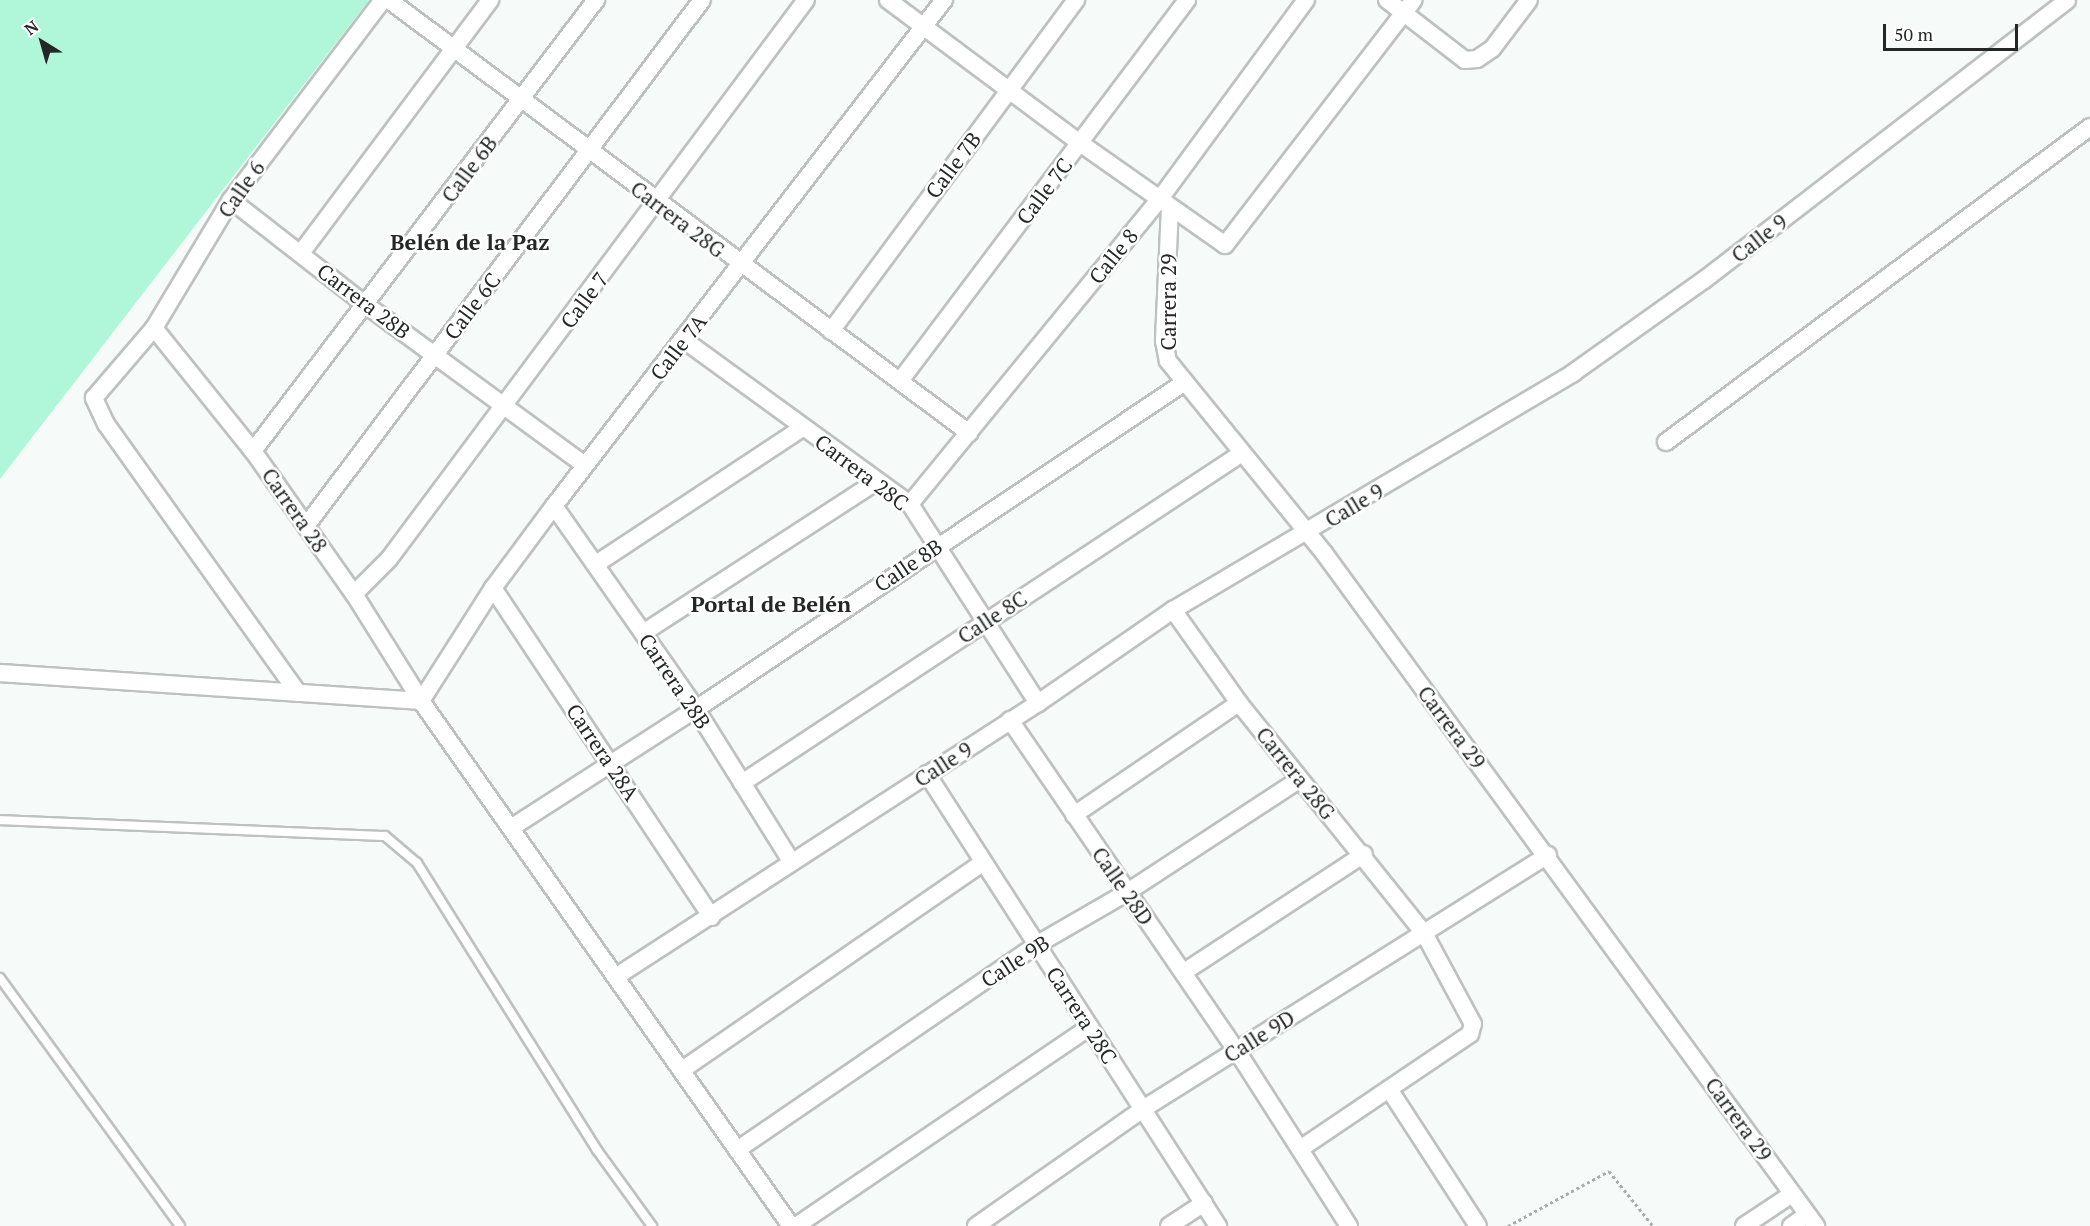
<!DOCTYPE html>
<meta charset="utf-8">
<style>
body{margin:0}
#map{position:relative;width:2090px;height:1226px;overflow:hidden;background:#f6faf8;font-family:"PT Serif",serif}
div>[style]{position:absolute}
.green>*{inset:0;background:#aff7d8}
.path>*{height:3px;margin-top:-1.5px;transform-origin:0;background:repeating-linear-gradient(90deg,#a9acaa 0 3px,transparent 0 6px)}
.roads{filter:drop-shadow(2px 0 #bdc1bf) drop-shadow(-2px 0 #bdc1bf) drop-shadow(0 2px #bdc1bf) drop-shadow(0 -2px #bdc1bf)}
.service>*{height:8px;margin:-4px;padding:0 4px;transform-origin:4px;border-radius:4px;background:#fff}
.minor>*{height:16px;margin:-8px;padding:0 8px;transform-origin:8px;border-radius:8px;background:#fff}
span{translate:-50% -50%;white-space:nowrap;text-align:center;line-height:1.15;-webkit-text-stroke:5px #fff;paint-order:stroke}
.street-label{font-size:21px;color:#252726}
.neighbourhood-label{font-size:22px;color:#252726;font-weight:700}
.north{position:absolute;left:12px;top:12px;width:60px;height:60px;-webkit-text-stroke:4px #fff;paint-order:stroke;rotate:323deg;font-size:16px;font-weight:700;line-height:24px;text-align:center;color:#252726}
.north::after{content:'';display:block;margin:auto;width:21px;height:27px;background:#252726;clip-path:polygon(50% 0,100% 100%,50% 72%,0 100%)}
.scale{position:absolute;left:1883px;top:24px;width:135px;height:27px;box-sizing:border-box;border:3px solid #252726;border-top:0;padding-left:8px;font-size:18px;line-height:21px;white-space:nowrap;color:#252726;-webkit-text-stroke:4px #fff;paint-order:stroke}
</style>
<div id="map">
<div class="green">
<div style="clip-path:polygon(0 0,369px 0,0 479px)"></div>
</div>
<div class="path">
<div style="left:1508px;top:1226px;width:115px;rotate:-28.6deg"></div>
<div style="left:1609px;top:1171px;width:70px;rotate:51.3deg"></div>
</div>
<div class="roads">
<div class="service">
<div style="left:0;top:820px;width:385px;rotate:2.4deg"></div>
<div style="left:385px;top:836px;width:42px;rotate:40.2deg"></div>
<div style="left:417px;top:863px;width:339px;rotate:57.9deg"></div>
<div style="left:597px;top:1150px;width:94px;rotate:54.1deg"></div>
<div style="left:0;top:978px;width:306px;rotate:54deg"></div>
</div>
<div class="minor">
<div style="left:389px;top:0;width:724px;rotate:36.74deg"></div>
<div style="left:888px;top:0;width:239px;rotate:36.7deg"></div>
<div style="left:1080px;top:143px;width:177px;rotate:35.1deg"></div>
<div style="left:1225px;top:245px;width:309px;rotate:-52.4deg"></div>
<div style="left:1387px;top:0;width:98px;rotate:37.6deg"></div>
<div style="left:1465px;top:60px;width:12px;rotate:-5deg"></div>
<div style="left:1477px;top:59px;width:18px;rotate:-34deg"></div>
<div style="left:1492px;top:49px;width:61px;rotate:-52.9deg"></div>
<div style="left:231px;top:200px;width:171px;rotate:37.9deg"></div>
<div style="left:366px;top:305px;width:271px;rotate:36.2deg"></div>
<div style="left:1170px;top:207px;width:134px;rotate:92.6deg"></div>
<div style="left:1164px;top:341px;width:20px;rotate:79deg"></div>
<div style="left:1168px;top:361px;width:247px;rotate:50.9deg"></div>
<div style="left:1324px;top:553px;width:834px;rotate:53.83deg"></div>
<div style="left:301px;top:253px;width:316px;rotate:-53.2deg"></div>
<div style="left:154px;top:328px;width:158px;rotate:51.2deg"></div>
<div style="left:253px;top:451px;width:175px;rotate:54.8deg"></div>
<div style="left:354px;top:594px;width:126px;rotate:57.9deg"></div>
<div style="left:421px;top:701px;width:642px;rotate:54.83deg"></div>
<div style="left:831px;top:331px;width:412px;rotate:-53.5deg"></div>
<div style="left:684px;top:340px;width:279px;rotate:36deg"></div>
<div style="left:910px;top:504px;width:237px;rotate:57.3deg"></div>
<div style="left:900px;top:381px;width:477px;rotate:-53deg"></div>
<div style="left:1666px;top:442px;width:528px;rotate:-36.61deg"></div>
<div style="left:253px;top:451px;width:567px;rotate:-52.75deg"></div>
<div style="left:910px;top:504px;width:393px;rotate:-50.7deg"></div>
<div style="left:1159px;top:200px;width:248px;rotate:-53.7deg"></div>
<div style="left:554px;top:506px;width:248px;rotate:55deg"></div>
<div style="left:696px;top:709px;width:179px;rotate:58deg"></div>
<div style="left:306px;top:526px;width:658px;rotate:-53.03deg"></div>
<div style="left:596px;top:564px;width:247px;rotate:-33.4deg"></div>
<div style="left:493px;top:588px;width:395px;rotate:56.4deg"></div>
<div style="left:354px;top:594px;width:49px;rotate:-45deg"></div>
<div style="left:389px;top:559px;width:697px;rotate:-53.28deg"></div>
<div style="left:1173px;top:610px;width:114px;rotate:54.6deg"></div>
<div style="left:1239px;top:703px;width:295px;rotate:51.2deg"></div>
<div style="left:1424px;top:933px;width:103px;rotate:61.7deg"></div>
<div style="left:1473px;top:1024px;width:10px;rotate:107deg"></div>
<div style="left:1470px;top:1034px;width:205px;rotate:145.9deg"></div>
<div style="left:643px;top:633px;width:279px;rotate:-33deg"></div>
<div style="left:0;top:673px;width:422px;rotate:3.8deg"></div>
<div style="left:298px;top:693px;width:330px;rotate:-125.5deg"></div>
<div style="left:106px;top:424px;width:29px;rotate:-115deg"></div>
<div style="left:94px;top:398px;width:92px;rotate:-49.4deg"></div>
<div style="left:154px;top:328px;width:149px;rotate:-59deg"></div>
<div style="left:231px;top:200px;width:251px;rotate:-52.8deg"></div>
<div style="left:421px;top:701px;width:134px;rotate:-57.5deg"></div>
<div style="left:493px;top:588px;width:102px;rotate:-53.4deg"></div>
<div style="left:554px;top:506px;width:639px;rotate:-52.38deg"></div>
<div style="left:1010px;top:720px;width:401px;rotate:55.6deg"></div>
<div style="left:1237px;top:1051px;width:208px;rotate:57.4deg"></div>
<div style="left:927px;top:774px;width:538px;rotate:57.23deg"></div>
<div style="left:742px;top:783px;width:599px;rotate:-33.42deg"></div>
<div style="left:1074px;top:815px;width:199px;rotate:-34.2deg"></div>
<div style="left:511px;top:828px;width:220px;rotate:-32.8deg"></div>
<div style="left:696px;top:709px;width:588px;rotate:-33.77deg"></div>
<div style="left:1184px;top:972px;width:215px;rotate:-33.2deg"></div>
<div style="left:617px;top:976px;width:502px;rotate:-32.96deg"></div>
<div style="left:1038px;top:703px;width:164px;rotate:-34.6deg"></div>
<div style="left:1173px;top:610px;width:465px;rotate:-30.6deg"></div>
<div style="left:1573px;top:373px;width:161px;rotate:-35.4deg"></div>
<div style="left:1704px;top:280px;width:458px;rotate:-37.6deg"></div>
<div style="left:682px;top:1070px;width:364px;rotate:-34.6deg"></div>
<div style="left:1389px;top:1089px;width:163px;rotate:57deg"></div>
<div style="left:737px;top:1150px;width:363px;rotate:-34.4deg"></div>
<div style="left:1036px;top:945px;width:104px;rotate:-30deg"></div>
<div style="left:1126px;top:893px;width:207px;rotate:-33.2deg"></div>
<div style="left:796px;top:1226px;width:355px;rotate:-34.1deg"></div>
<div style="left:976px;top:1226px;width:204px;rotate:-35deg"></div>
<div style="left:1143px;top:1109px;width:478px;rotate:-32.1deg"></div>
<div style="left:1169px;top:1226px;width:42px;rotate:-33.3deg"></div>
<div style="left:1744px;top:1226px;width:58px;rotate:-33.7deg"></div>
<div style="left:1791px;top:1226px;width:19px;rotate:-35deg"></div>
</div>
</div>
<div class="street-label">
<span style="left:953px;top:165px;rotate:-53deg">Calle 7B</span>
<span style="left:469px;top:169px;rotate:-53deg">Calle 6B</span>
<span style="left:241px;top:189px;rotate:-55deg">Calle 6</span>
<span style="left:1044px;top:191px;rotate:-53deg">Calle 7C</span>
<span style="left:678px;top:219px;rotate:37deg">Carrera 28G</span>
<span style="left:1759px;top:238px;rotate:-38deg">Calle 9</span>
<span style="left:1113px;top:256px;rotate:-51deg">Calle 8</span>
<span style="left:584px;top:300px;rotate:-53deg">Calle 7</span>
<span style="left:364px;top:301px;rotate:37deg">Carrera 28B</span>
<span style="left:1168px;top:302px;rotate:-90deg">Carrera 29</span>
<span style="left:472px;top:306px;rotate:-53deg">Calle 6C</span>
<span style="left:678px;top:347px;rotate:-52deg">Calle 7A</span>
<span style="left:862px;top:472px;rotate:37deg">Carrera 28C</span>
<span style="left:1354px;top:505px;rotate:-31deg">Calle 9</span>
<span style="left:295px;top:510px;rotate:55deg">Carrera 28</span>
<span style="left:908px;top:565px;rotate:-34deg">Calle 8B</span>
<span style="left:992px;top:617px;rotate:-33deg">Calle 8C</span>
<span style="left:675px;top:681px;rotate:56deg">Carrera 28B</span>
<span style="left:1452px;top:727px;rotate:53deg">Carrera 29</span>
<span style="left:603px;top:752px;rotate:56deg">Carrera 28A</span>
<span style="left:943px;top:764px;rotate:-33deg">Calle 9</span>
<span style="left:1296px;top:773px;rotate:51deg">Carrera 28G</span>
<span style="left:1123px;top:886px;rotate:55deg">Calle 28D</span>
<span style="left:1015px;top:961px;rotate:-33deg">Calle 9B</span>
<span style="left:1082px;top:1015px;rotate:57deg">Carrera 28C</span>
<span style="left:1259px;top:1036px;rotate:-32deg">Calle 9D</span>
<span style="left:1739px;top:1119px;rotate:54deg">Carrera 29</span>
</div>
<div class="neighbourhood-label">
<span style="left:470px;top:242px">Belén de la Paz</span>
<span style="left:771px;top:604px">Portal de Belén</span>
</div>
<div class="north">N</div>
<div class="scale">50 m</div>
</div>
